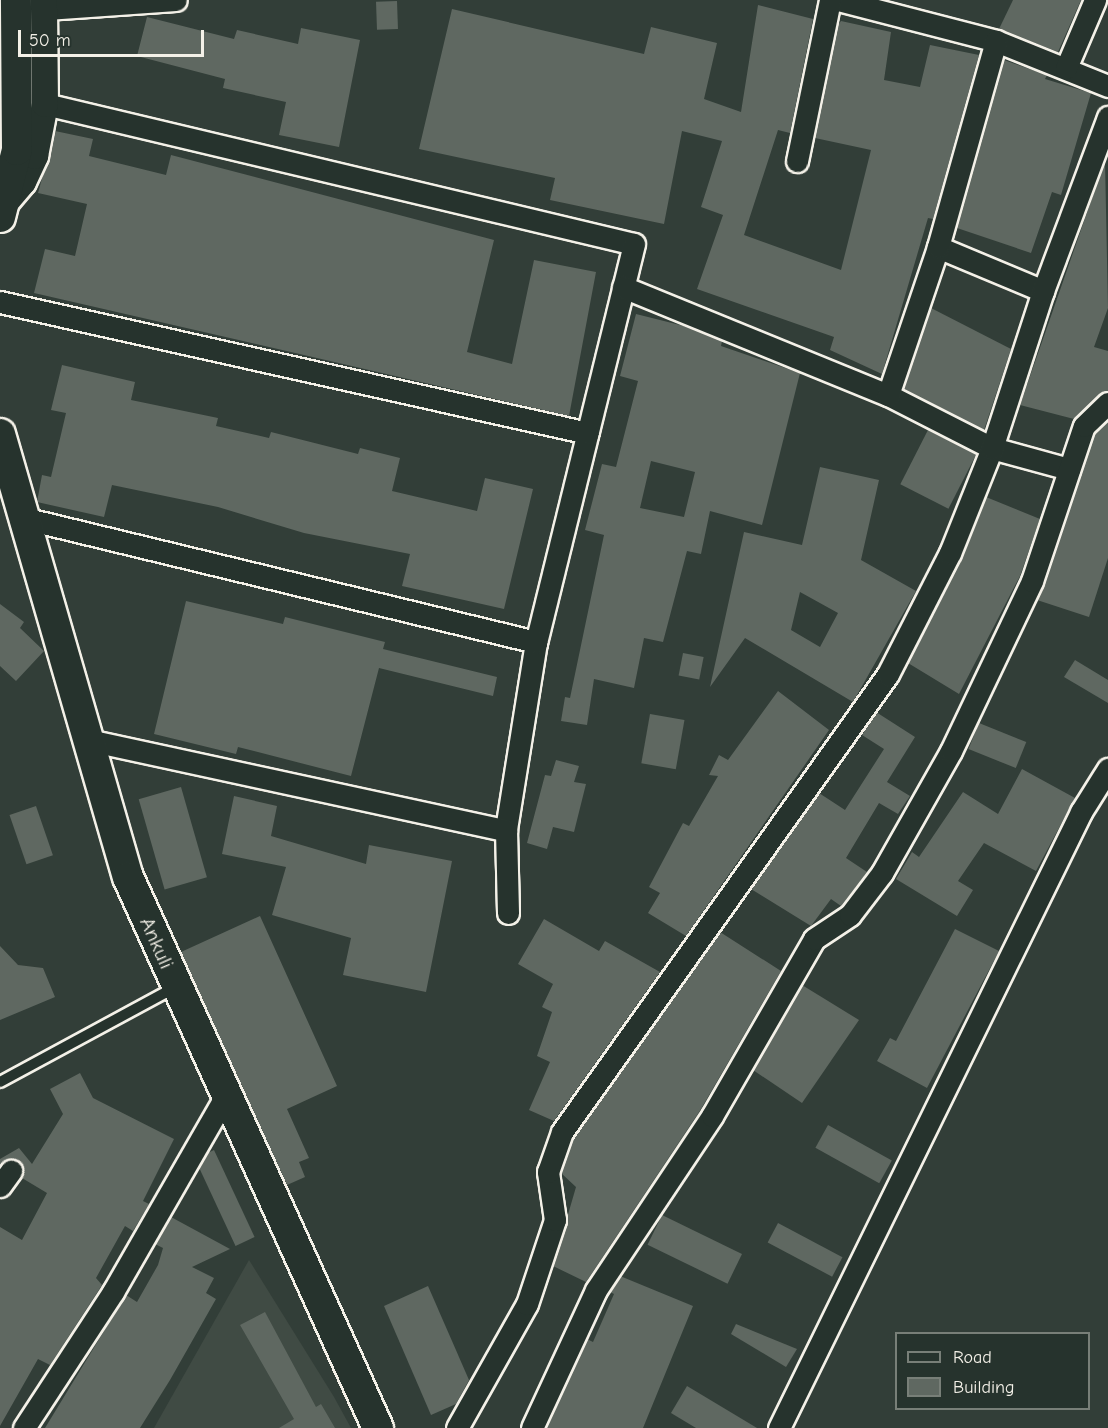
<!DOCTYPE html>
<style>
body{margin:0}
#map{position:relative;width:1108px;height:1428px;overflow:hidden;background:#323e38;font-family:"Comic Neue",sans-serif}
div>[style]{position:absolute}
.built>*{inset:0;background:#404b44}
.building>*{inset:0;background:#5f6861;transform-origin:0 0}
.roads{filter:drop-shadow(2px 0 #f4f1e8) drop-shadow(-2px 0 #f4f1e8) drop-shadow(0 2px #f4f1e8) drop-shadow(0 -2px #f4f1e8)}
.service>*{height:10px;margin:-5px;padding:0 5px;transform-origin:5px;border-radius:5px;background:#26332d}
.minor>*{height:21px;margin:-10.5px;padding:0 10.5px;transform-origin:10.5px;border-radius:10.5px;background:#26332d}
.tertiary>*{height:26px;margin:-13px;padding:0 13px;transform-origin:13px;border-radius:13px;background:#26332d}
.secondary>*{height:30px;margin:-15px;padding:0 15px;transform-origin:15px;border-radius:15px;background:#26332d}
span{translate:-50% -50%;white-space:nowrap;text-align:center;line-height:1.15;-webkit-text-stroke:6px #26332d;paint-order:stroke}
.street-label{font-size:21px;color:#f4f1e8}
.legend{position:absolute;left:895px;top:1332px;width:195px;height:78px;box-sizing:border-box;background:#26332d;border:2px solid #787f78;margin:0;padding:8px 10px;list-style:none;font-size:18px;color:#f4f1e8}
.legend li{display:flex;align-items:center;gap:12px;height:30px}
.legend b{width:30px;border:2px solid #787f78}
.scale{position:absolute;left:18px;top:30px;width:186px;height:27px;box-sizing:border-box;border:3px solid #f4f1e8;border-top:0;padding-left:8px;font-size:18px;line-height:21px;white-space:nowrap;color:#f4f1e8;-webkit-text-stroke:4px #26332d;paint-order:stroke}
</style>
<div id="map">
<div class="built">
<div style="clip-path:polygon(249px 1260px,334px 1397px,351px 1428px,154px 1428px)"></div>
</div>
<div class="building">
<div style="clip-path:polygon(1013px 0,1081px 0,1058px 52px,999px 29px)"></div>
<div style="left:397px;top:1px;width:28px;height:21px;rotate:88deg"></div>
<div style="clip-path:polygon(758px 5px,813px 19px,790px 133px,778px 130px,744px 235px,841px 270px,871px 150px,815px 138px,838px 25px,841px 21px,891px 32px,884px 80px,920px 87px,930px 45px,979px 55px,933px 219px,928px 218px,882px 374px,830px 350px,834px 337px,697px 289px,723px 215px,701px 207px,722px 141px,682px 131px,664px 224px,550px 200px,555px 178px,419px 149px,452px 9px,644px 54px,651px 27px,717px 43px,704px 99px,741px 112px)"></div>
<div style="clip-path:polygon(147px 17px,234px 39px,237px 30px,298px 44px,301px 28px,360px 40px,339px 147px,279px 135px,286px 102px,223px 88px,225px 79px,137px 56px)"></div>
<div style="clip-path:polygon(1004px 60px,1047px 75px,1045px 79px,1091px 93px,1061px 195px,1052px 192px,1031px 253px,957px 228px)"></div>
<div style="clip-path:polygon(55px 131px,93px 139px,89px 156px,166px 175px,171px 155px,494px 240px,467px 352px,512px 364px,534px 260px,596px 272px,569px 416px,34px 293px,45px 249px,75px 256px,87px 204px,38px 193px)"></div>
<div style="clip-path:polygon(1105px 161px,1108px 308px,1094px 347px,1108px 351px,1108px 391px,1074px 419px,1020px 405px)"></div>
<div style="clip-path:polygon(931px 308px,1011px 349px,984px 430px,904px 389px)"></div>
<div style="clip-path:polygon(evenodd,636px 314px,684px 326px,722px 341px,721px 346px,800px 373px,762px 525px,710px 511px,701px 554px,687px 551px,663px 642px,644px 638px,634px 688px,594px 679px,587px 725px,561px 721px,565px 697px,570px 698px,604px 535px,585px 530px,602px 464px,616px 467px,638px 381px,620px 376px,636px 314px,651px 461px,695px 472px,684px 517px,640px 508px,651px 461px)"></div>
<div style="clip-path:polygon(62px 365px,135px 382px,131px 400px,218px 418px,216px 426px,269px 438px,271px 432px,358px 454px,360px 448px,400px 458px,392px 491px,477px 511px,485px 478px,533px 489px,504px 609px,402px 586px,410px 554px,304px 533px,218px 507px,112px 485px,104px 517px,37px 502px,42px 475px,51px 477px,66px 413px,51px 410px)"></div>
<div style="clip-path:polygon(1108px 421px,1108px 558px,1089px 617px,1037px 600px,1095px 433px)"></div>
<div style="left:928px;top:430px;width:54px;height:61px;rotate:27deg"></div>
<div style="clip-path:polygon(evenodd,820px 467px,879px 480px,861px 560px,916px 591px,853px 702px,745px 638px,710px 687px,744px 532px,802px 545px,820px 467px,800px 592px,838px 613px,820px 647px,791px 630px,800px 592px)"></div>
<div style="clip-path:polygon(986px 497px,1040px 519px,1020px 576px,959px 694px,908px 663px,961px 559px)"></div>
<div style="clip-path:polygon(186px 601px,283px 624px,285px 617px,385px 642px,383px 649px,497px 677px,493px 696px,379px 668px,351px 776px,238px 747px,236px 754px,154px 734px)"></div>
<div style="clip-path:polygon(0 604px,24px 622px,20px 628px,44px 651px,16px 681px,0 666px)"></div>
<div style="left:683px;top:653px;width:21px;height:23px;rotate:11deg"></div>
<div style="clip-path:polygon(1075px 660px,1108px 680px,1108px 703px,1064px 677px)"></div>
<div style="clip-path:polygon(778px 691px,829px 730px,686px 936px,648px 913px,660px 893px,649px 887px,683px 823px,689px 826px,718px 776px,709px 775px,719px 755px,728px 760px)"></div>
<div style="clip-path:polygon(876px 712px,915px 737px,887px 782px,910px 796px,898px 814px,879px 803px,846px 858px,867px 872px,841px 906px,831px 899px,811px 926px,751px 889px,819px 793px,845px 810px,884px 749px,862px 735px)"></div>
<div style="left:650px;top:714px;width:35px;height:50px;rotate:10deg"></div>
<div style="left:979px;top:723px;width:51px;height:28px;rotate:22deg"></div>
<div style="clip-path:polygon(556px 760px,579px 766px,574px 782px,586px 784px,574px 832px,553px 827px,547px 849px,527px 843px,545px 775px,551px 776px)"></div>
<div style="clip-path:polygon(1022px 769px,1075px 798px,1036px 871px,984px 843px,958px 881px,973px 890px,957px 916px,896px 879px,912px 852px,919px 857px,963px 792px,998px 814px)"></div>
<div style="left:181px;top:787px;width:94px;height:44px;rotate:74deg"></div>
<div style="clip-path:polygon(234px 796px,277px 806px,271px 836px,366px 864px,369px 845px,452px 861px,426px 992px,343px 975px,351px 938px,272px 915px,286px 867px,222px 854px)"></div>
<div style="left:36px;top:806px;width:52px;height:28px;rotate:71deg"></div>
<div style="clip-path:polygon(260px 916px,337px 1086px,287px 1109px,309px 1158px,299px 1162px,305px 1177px,287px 1185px,181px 952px)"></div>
<div style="clip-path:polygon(544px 919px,599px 951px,605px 941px,660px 972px,554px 1121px,529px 1110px,550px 1062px,537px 1056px,552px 1012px,542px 1007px,553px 984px,518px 964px)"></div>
<div style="clip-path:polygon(955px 929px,999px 951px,927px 1088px,877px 1061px,890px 1038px,896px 1041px)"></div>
<div style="clip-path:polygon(720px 932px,781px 971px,701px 1109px,586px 1282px,553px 1266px,576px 1187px,561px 1173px,573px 1138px)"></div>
<div style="clip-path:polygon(0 946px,18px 965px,43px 968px,55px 997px,0 1020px)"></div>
<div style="clip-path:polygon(802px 985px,859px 1020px,802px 1103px,753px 1070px)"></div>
<div style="clip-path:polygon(80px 1073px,93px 1098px,174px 1139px,143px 1201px,149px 1204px,133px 1231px,125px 1226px,96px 1278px,102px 1285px,50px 1365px,38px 1359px,0 1426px,0 1227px,22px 1240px,47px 1193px,22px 1178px,18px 1160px,6px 1159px,0 1164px,0 1159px,19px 1148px,32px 1164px,63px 1114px,50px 1089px)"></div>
<div style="left:828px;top:1125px;width:73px;height:26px;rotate:29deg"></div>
<div style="left:214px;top:1150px;width:96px;height:21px;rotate:65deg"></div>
<div style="left:662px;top:1215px;width:89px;height:33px;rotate:26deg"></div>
<div style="clip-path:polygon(171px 1217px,230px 1249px,192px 1267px,214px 1278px,206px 1293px,216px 1299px,170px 1380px,140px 1428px,45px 1428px,126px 1295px,137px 1302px,158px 1265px,163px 1248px,155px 1244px)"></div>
<div style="left:778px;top:1223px;width:73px;height:22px;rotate:28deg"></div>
<div style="clip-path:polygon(620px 1276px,693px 1306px,643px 1428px,547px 1428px,587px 1339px,593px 1342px,614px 1294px,610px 1292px)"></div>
<div style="clip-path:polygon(428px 1286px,469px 1380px,456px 1404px,431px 1415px,384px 1306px)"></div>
<div style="clip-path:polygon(265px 1312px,316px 1407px,321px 1404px,335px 1428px,279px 1428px,294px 1419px,240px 1325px)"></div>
<div style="clip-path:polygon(736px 1324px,797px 1349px,786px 1367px,731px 1334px)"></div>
<div style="clip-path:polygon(687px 1386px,757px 1428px,696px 1428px,671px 1413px)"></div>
</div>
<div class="roads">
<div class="service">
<div style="left:0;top:1082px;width:200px;rotate:-28.4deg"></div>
</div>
<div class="minor">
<div style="left:838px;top:0;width:163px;rotate:14.5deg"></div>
<div style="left:996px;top:41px;width:121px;rotate:21.9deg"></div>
<div style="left:46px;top:9px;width:130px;rotate:-4deg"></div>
<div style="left:1066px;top:68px;width:74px;rotate:-66.9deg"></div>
<div style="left:45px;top:104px;width:605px;rotate:13.37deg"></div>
<div style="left:634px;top:244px;width:410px;rotate:103.8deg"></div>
<div style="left:536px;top:642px;width:190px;rotate:99.1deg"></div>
<div style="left:506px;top:830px;width:83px;rotate:88.6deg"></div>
<div style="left:797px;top:161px;width:164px;rotate:-78.4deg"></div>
<div style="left:938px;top:247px;width:114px;rotate:22.7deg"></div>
<div style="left:623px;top:287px;width:286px;rotate:22.2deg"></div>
<div style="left:888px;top:395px;width:117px;rotate:27deg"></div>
<div style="left:992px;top:448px;width:80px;rotate:15.3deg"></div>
<div style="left:0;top:302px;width:602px;rotate:12.56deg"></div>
<div style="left:888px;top:395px;width:156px;rotate:-71.3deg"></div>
<div style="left:938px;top:247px;width:214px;rotate:-74.3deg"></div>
<div style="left:23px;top:518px;width:528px;rotate:13.59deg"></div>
<div style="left:88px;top:740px;width:428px;rotate:12.2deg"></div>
<div style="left:0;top:1186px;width:19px;rotate:-54deg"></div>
<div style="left:24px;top:1428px;width:163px;rotate:-56.8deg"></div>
<div style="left:113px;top:1292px;width:225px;rotate:-60.1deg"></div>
<div style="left:457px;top:1428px;width:142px;rotate:-60.6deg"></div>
<div style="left:527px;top:1304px;width:89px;rotate:-71.6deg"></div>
<div style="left:555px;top:1220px;width:49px;rotate:-98.3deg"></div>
<div style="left:548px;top:1172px;width:42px;rotate:-70.7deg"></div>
<div style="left:562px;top:1132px;width:562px;rotate:-54.56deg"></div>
<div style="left:888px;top:674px;width:136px;rotate:-62.9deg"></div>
<div style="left:950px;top:553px;width:113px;rotate:-68.2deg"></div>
<div style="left:992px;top:448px;width:165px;rotate:-72deg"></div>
<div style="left:1043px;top:291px;width:186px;rotate:-69.5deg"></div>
<div style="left:532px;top:1428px;width:152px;rotate:-65.1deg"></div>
<div style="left:596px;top:1290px;width:209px;rotate:-56.3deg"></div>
<div style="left:712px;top:1116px;width:204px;rotate:-60deg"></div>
<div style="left:814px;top:939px;width:43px;rotate:-33.7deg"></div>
<div style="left:850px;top:915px;width:53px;rotate:-52.7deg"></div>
<div style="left:882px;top:873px;width:140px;rotate:-60.5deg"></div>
<div style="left:951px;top:751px;width:188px;rotate:-64.5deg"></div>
<div style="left:1032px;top:581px;width:163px;rotate:-71.5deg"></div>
<div style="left:1084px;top:426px;width:33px;rotate:-44deg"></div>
<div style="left:779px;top:1428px;width:686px;rotate:-63.88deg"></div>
<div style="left:1081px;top:812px;width:51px;rotate:-57.9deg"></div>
</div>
<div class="tertiary">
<div style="left:6px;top:202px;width:26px;rotate:-50deg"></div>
<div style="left:23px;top:182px;width:29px;rotate:-65deg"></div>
<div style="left:35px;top:156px;width:53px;rotate:-79.1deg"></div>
<div style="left:45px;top:104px;width:104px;rotate:-90.6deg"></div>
</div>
<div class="secondary">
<div style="left:0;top:217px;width:69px;rotate:-75.8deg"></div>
<div style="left:17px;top:150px;width:150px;rotate:-90.4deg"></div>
<div style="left:0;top:434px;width:461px;rotate:73.9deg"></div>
<div style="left:128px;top:877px;width:605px;rotate:65.6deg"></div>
</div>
</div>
<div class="street-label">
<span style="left:157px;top:943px;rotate:66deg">Ankuli</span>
</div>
<ul class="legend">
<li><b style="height:8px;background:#26332d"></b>Road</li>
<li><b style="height:16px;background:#5f6861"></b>Building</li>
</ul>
<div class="scale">50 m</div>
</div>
